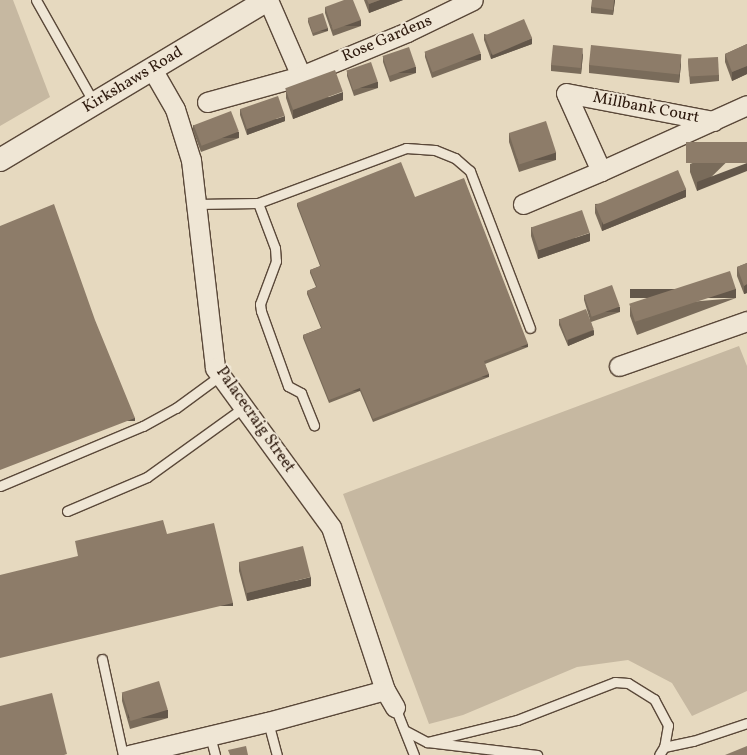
<!DOCTYPE html>
<style>
body{margin:0}
#map{position:relative;width:747px;height:755px;overflow:hidden;background:#e6d9bf;font-family:Vollkorn,serif}
div>[style]{position:absolute}
.green>*{inset:0;background:#c6b8a1}
.roads{filter:drop-shadow(1px 0 #5a4839) drop-shadow(-1px 0 #5a4839) drop-shadow(0 1px #5a4839) drop-shadow(0 -1px #5a4839)}
.lane>*{height:9px;margin:-4.5px;padding:0 4.5px;transform-origin:4.5px;border-radius:4.5px;background:#efe6d5}
.street>*{height:19px;margin:-9.5px;padding:0 9.5px;transform-origin:9.5px;border-radius:9.5px;background:#efe6d5}
.secondary>*{height:22px;margin:-11px;padding:0 11px;transform-origin:11px;border-radius:11px;background:#efe6d5}
.wall>*{inset:0;background:#796b5a}
.shaded-wall>*{inset:0;background:#63574a;transform-origin:0 0}
.building>*{inset:0;background:#8d7c69;transform-origin:0 0}
span{translate:-50% -50%;white-space:nowrap;text-align:center;line-height:1.15;-webkit-text-stroke:4px #efe6d5;paint-order:stroke}
.street-label{font-size:16px;color:#2c180c}
</style>
<div id="map">
<div class="green">
<div style="clip-path:polygon(0 0,13px 0,50px 97px,0 126px)"></div>
<div style="clip-path:polygon(739px 346px,747px 366px,747px 691px,692px 716px,672px 683px,628px 660px,577px 667px,463px 715px,429px 724px,343px 494px)"></div>
</div>
<div class="roads">
<div class="lane">
<div style="left:36px;top:0;width:118px;rotate:60.6deg"></div>
<div style="left:258px;top:203px;width:158px;rotate:-20.4deg"></div>
<div style="left:406px;top:148px;width:29px;rotate:4deg"></div>
<div style="left:435px;top:150px;width:22px;rotate:22deg"></div>
<div style="left:455px;top:158px;width:20px;rotate:41deg"></div>
<div style="left:470px;top:171px;width:168px;rotate:69.1deg"></div>
<div style="left:196px;top:204px;width:62px;rotate:-0.9deg"></div>
<div style="left:258px;top:203px;width:48px;rotate:69.3deg"></div>
<div style="left:275px;top:248px;width:13px;rotate:86deg"></div>
<div style="left:276px;top:261px;width:46px;rotate:110.4deg"></div>
<div style="left:260px;top:304px;width:7px;rotate:82deg"></div>
<div style="left:261px;top:311px;width:80px;rotate:70.2deg"></div>
<div style="left:288px;top:386px;width:15px;rotate:28deg"></div>
<div style="left:301px;top:393px;width:35px;rotate:68deg"></div>
<div style="left:0;top:486px;width:155px;rotate:-22.8deg"></div>
<div style="left:143px;top:426px;width:38px;rotate:-29deg"></div>
<div style="left:176px;top:408px;width:56px;rotate:-36.3deg"></div>
<div style="left:67px;top:511px;width:87px;rotate:-23deg"></div>
<div style="left:147px;top:477px;width:120px;rotate:-35.8deg"></div>
<div style="left:102px;top:659px;width:98px;rotate:77.7deg"></div>
<div style="left:395px;top:707px;width:52px;rotate:68.4deg"></div>
<div style="left:268px;top:722px;width:34px;rotate:75deg"></div>
<div style="left:406px;top:731px;width:24px;rotate:28deg"></div>
<div style="left:427px;top:742px;width:111px;rotate:6.7deg"></div>
<div style="left:210px;top:736px;width:20px;rotate:75deg"></div>
<div style="left:427px;top:742px;width:93px;rotate:-13.7deg"></div>
<div style="left:517px;top:720px;width:105px;rotate:-21.2deg"></div>
<div style="left:615px;top:682px;width:13px;rotate:4deg"></div>
<div style="left:628px;top:683px;width:31px;rotate:32deg"></div>
<div style="left:654px;top:699px;width:30px;rotate:62deg"></div>
<div style="left:668px;top:725px;width:22px;rotate:100deg"></div>
<div style="left:664px;top:747px;width:9px;rotate:122deg"></div>
<div style="left:664px;top:747px;width:30px;rotate:-12deg"></div>
<div style="left:693px;top:741px;width:57px;rotate:-18.4deg"></div>
</div>
<div class="street">
<div style="left:268px;top:0;width:83px;rotate:66.5deg"></div>
<div style="left:301px;top:76px;width:115px;rotate:-22.5deg"></div>
<div style="left:407px;top:32px;width:73px;rotate:-25.9deg"></div>
<div style="left:152px;top:69px;width:46px;rotate:60.1deg"></div>
<div style="left:175px;top:109px;width:53px;rotate:72.6deg"></div>
<div style="left:191px;top:160px;width:209px;rotate:83.4deg"></div>
<div style="left:215px;top:368px;width:197px;rotate:53.9deg"></div>
<div style="left:331px;top:527px;width:172px;rotate:71.7deg"></div>
<div style="left:385px;top:690px;width:20px;rotate:60deg"></div>
<div style="left:207px;top:102px;width:98px;rotate:-15.5deg"></div>
<div style="left:601px;top:171px;width:160px;rotate:-24.3deg"></div>
<div style="left:523px;top:204px;width:85px;rotate:-22.9deg"></div>
<div style="left:601px;top:171px;width:85px;rotate:-114.2deg"></div>
<div style="left:566px;top:93px;width:150px;rotate:10.8deg"></div>
<div style="left:619px;top:366px;width:136px;rotate:-19.4deg"></div>
<div style="left:129px;top:755px;width:143px;rotate:-13.4deg"></div>
<div style="left:268px;top:722px;width:121px;rotate:-15.3deg"></div>
</div>
<div class="secondary">
<div style="left:0;top:160px;width:311px;rotate:-30.9deg"></div>
</div>
</div>
<div class="wall">
<div style="clip-path:polygon(364px 0,403px 0,369px 13px)"></div>
<div style="clip-path:polygon(615px 0,613px 15px,591px 13px,591px 7px)"></div>
<div style="clip-path:polygon(325px 7px,361px 26px,333px 36px,325px 13px)"></div>
<div style="clip-path:polygon(308px 19px,328px 31px,313px 36px,308px 22px)"></div>
<div style="clip-path:polygon(484px 34px,532px 44px,491px 59px,484px 40px)"></div>
<div style="clip-path:polygon(747px 44px,747px 74px,732px 81px,725px 62px,725px 54px)"></div>
<div style="clip-path:polygon(425px 52px,481px 60px,432px 78px,425px 57px)"></div>
<div style="clip-path:polygon(583px 54px,581px 74px,551px 71px,551px 65px)"></div>
<div style="clip-path:polygon(383px 56px,416px 73px,390px 82px,383px 62px)"></div>
<div style="clip-path:polygon(688px 60px,719px 75px,719px 81px,690px 84px)"></div>
<div style="clip-path:polygon(681px 64px,679px 83px,589px 73px,589px 65px)"></div>
<div style="clip-path:polygon(347px 71px,378px 88px,354px 96px,347px 76px)"></div>
<div style="clip-path:polygon(286px 89px,343px 100px,293px 119px,286px 98px)"></div>
<div style="clip-path:polygon(240px 109px,285px 121px,247px 135px,240px 115px)"></div>
<div style="clip-path:polygon(193px 125px,239px 138px,201px 152px,193px 131px)"></div>
<div style="clip-path:polygon(509px 133px,556px 160px,519px 172px,509px 142px)"></div>
<div style="clip-path:polygon(747px 142px,697px 191px,690px 172px,690px 164px)"></div>
<div style="clip-path:polygon(415px 197px,528px 347px,485px 364px,489px 377px,373px 422px,360px 391px,329px 403px,303px 338px,303px 335px,321px 328px,307px 294px,307px 291px,316px 287px,310px 273px,310px 270px,320px 266px,297px 206px,297px 203px)"></div>
<div style="clip-path:polygon(686px 197px,602px 231px,595px 213px,595px 204px)"></div>
<div style="clip-path:polygon(531px 227px,590px 241px,538px 259px,531px 236px)"></div>
<div style="clip-path:polygon(747px 263px,747px 293px,744px 294px,737px 276px,737px 267px)"></div>
<div style="clip-path:polygon(584px 295px,620px 312px,591px 322px,594px 335px,568px 346px,559px 325px,559px 319px,590px 320px,584px 300px)"></div>
<div style="clip-path:polygon(736px 298px,637px 335px,630px 316px,630px 307px)"></div>
<div style="clip-path:polygon(239px 562px,311px 586px,247px 601px,239px 571px)"></div>
<div style="clip-path:polygon(122px 693px,168px 718px,130px 729px,122px 701px)"></div>
</div>
<div class="shaded-wall">
<div style="clip-path:polygon(380px 0,403px 0,369px 13px,369px 4px)"></div>
<div style="clip-path:polygon(614px 0,615px 0,613px 15px,613px 10px)"></div>
<div style="left:361px;top:20px;width:6px;height:30px;rotate:90deg"></div>
<div style="left:328px;top:28px;width:3px;height:16px;rotate:90deg"></div>
<div style="clip-path:polygon(532px 38px,532px 44px,491px 59px,491px 54px)"></div>
<div style="clip-path:polygon(583px 48px,583px 54px,581px 74px,581px 68px)"></div>
<div style="left:481px;top:54px;width:6px;height:52px;rotate:90deg"></div>
<div style="clip-path:polygon(681px 55px,681px 64px,679px 83px,679px 74px)"></div>
<div style="clip-path:polygon(747px 66px,747px 74px,732px 81px,732px 72px)"></div>
<div style="left:416px;top:67px;width:6px;height:28px;rotate:90deg"></div>
<div style="left:378px;top:82px;width:6px;height:25px;rotate:90deg"></div>
<div style="clip-path:polygon(343px 92px,343px 100px,293px 119px,293px 110px)"></div>
<div style="clip-path:polygon(285px 116px,285px 121px,247px 135px,247px 129px)"></div>
<div style="left:239px;top:132px;width:6px;height:40px;rotate:90deg"></div>
<div style="left:556px;top:152px;width:8px;height:39px;rotate:90deg"></div>
<div style="clip-path:polygon(747px 163px,747px 171px,697px 191px,697px 182px)"></div>
<div style="clip-path:polygon(686px 189px,686px 197px,602px 231px,602px 222px)"></div>
<div style="clip-path:polygon(590px 233px,590px 241px,538px 259px,538px 250px)"></div>
<div style="clip-path:polygon(747px 284px,747px 293px,744px 294px,744px 286px)"></div>
<div style="left:736px;top:289px;width:9px;height:106px;rotate:90deg"></div>
<div style="left:620px;top:307px;width:5px;height:31px;rotate:90deg"></div>
<div style="clip-path:polygon(594px 330px,594px 335px,568px 346px,568px 340px)"></div>
<div style="left:528px;top:344px;width:3px;height:47px;rotate:90deg"></div>
<div style="left:489px;top:374px;width:3px;height:124px;rotate:90deg"></div>
<div style="left:360px;top:388px;width:3px;height:33px;rotate:90deg"></div>
<div style="left:135px;top:418px;width:3px;height:145px;rotate:90deg"></div>
<div style="clip-path:polygon(311px 577px,311px 586px,247px 601px,247px 593px)"></div>
<div style="left:233px;top:603px;width:3px;height:239px;rotate:90deg"></div>
<div style="left:168px;top:710px;width:8px;height:40px;rotate:90deg"></div>
</div>
<div class="building">
<div style="clip-path:polygon(344px 0,353px 0,361px 20px,333px 30px,325px 7px)"></div>
<div style="clip-path:polygon(367px 0,380px 0,369px 4px)"></div>
<div style="clip-path:polygon(592px 0,614px 0,613px 10px,591px 7px)"></div>
<div style="left:323px;top:13px;width:16px;height:16px;rotate:72deg"></div>
<div style="left:524px;top:19px;width:21px;height:43px;rotate:67deg"></div>
<div style="left:473px;top:33px;width:22px;height:52px;rotate:69deg"></div>
<div style="clip-path:polygon(747px 44px,747px 66px,732px 72px,725px 54px)"></div>
<div style="left:553px;top:45px;width:30px;height:20px;rotate:6deg"></div>
<div style="left:591px;top:45px;width:91px;height:20px;rotate:6deg"></div>
<div style="left:409px;top:47px;width:21px;height:28px;rotate:71deg"></div>
<div style="left:718px;top:57px;width:18px;height:30px;rotate:87deg"></div>
<div style="left:371px;top:62px;width:21px;height:26px;rotate:71deg"></div>
<div style="left:335px;top:70px;width:23px;height:53px;rotate:70deg"></div>
<div style="left:278px;top:96px;width:21px;height:40px;rotate:71deg"></div>
<div style="left:231px;top:111px;width:22px;height:40px;rotate:69deg"></div>
<div style="left:546px;top:121px;width:33px;height:39px;rotate:72deg"></div>
<div style="left:747px;top:142px;width:21px;height:61px;rotate:90deg"></div>
<div style="clip-path:polygon(401px 162px,415px 197px,464px 178px,528px 344px,484px 361px,489px 374px,373px 419px,360px 388px,329px 400px,303px 335px,322px 328px,307px 291px,317px 287px,310px 270px,321px 266px,297px 203px)"></div>
<div style="left:678px;top:170px;width:21px;height:90px;rotate:67deg"></div>
<div style="clip-path:polygon(54px 204px,95px 320px,135px 418px,0 470px,0 226px)"></div>
<div style="left:582px;top:210px;width:24px;height:54px;rotate:71deg"></div>
<div style="clip-path:polygon(747px 263px,747px 284px,744px 286px,737px 267px)"></div>
<div style="left:730px;top:271px;width:19px;height:106px;rotate:72deg"></div>
<div style="left:612px;top:285px;width:23px;height:30px;rotate:70deg"></div>
<div style="left:586px;top:309px;width:22px;height:29px;rotate:69deg"></div>
<div style="clip-path:polygon(163px 520px,167px 534px,214px 523px,233px 603px,0 658px,0 575px,78px 556px,75px 541px)"></div>
<div style="left:303px;top:546px;width:32px;height:66px;rotate:76deg"></div>
<div style="left:159px;top:681px;width:30px;height:39px;rotate:73deg"></div>
<div style="clip-path:polygon(52px 693px,67px 754px,64px 755px,0 755px,0 706px)"></div>
<div style="clip-path:polygon(246px 746px,248px 755px,230px 755px,228px 750px)"></div>
<div style="clip-path:polygon(747px 746px,747px 755px,725px 755px)"></div>
</div>
<div class="street-label">
<span style="left:387px;top:39px;rotate:-23deg">Rose Gardens</span>
<span style="left:133px;top:80px;rotate:-31deg">Kirkshaws Road</span>
<span style="left:646px;top:108px;rotate:11deg">Millbank Court</span>
<span style="left:255px;top:420px;rotate:55deg">Palacecraig Street</span>
</div>
</div>
